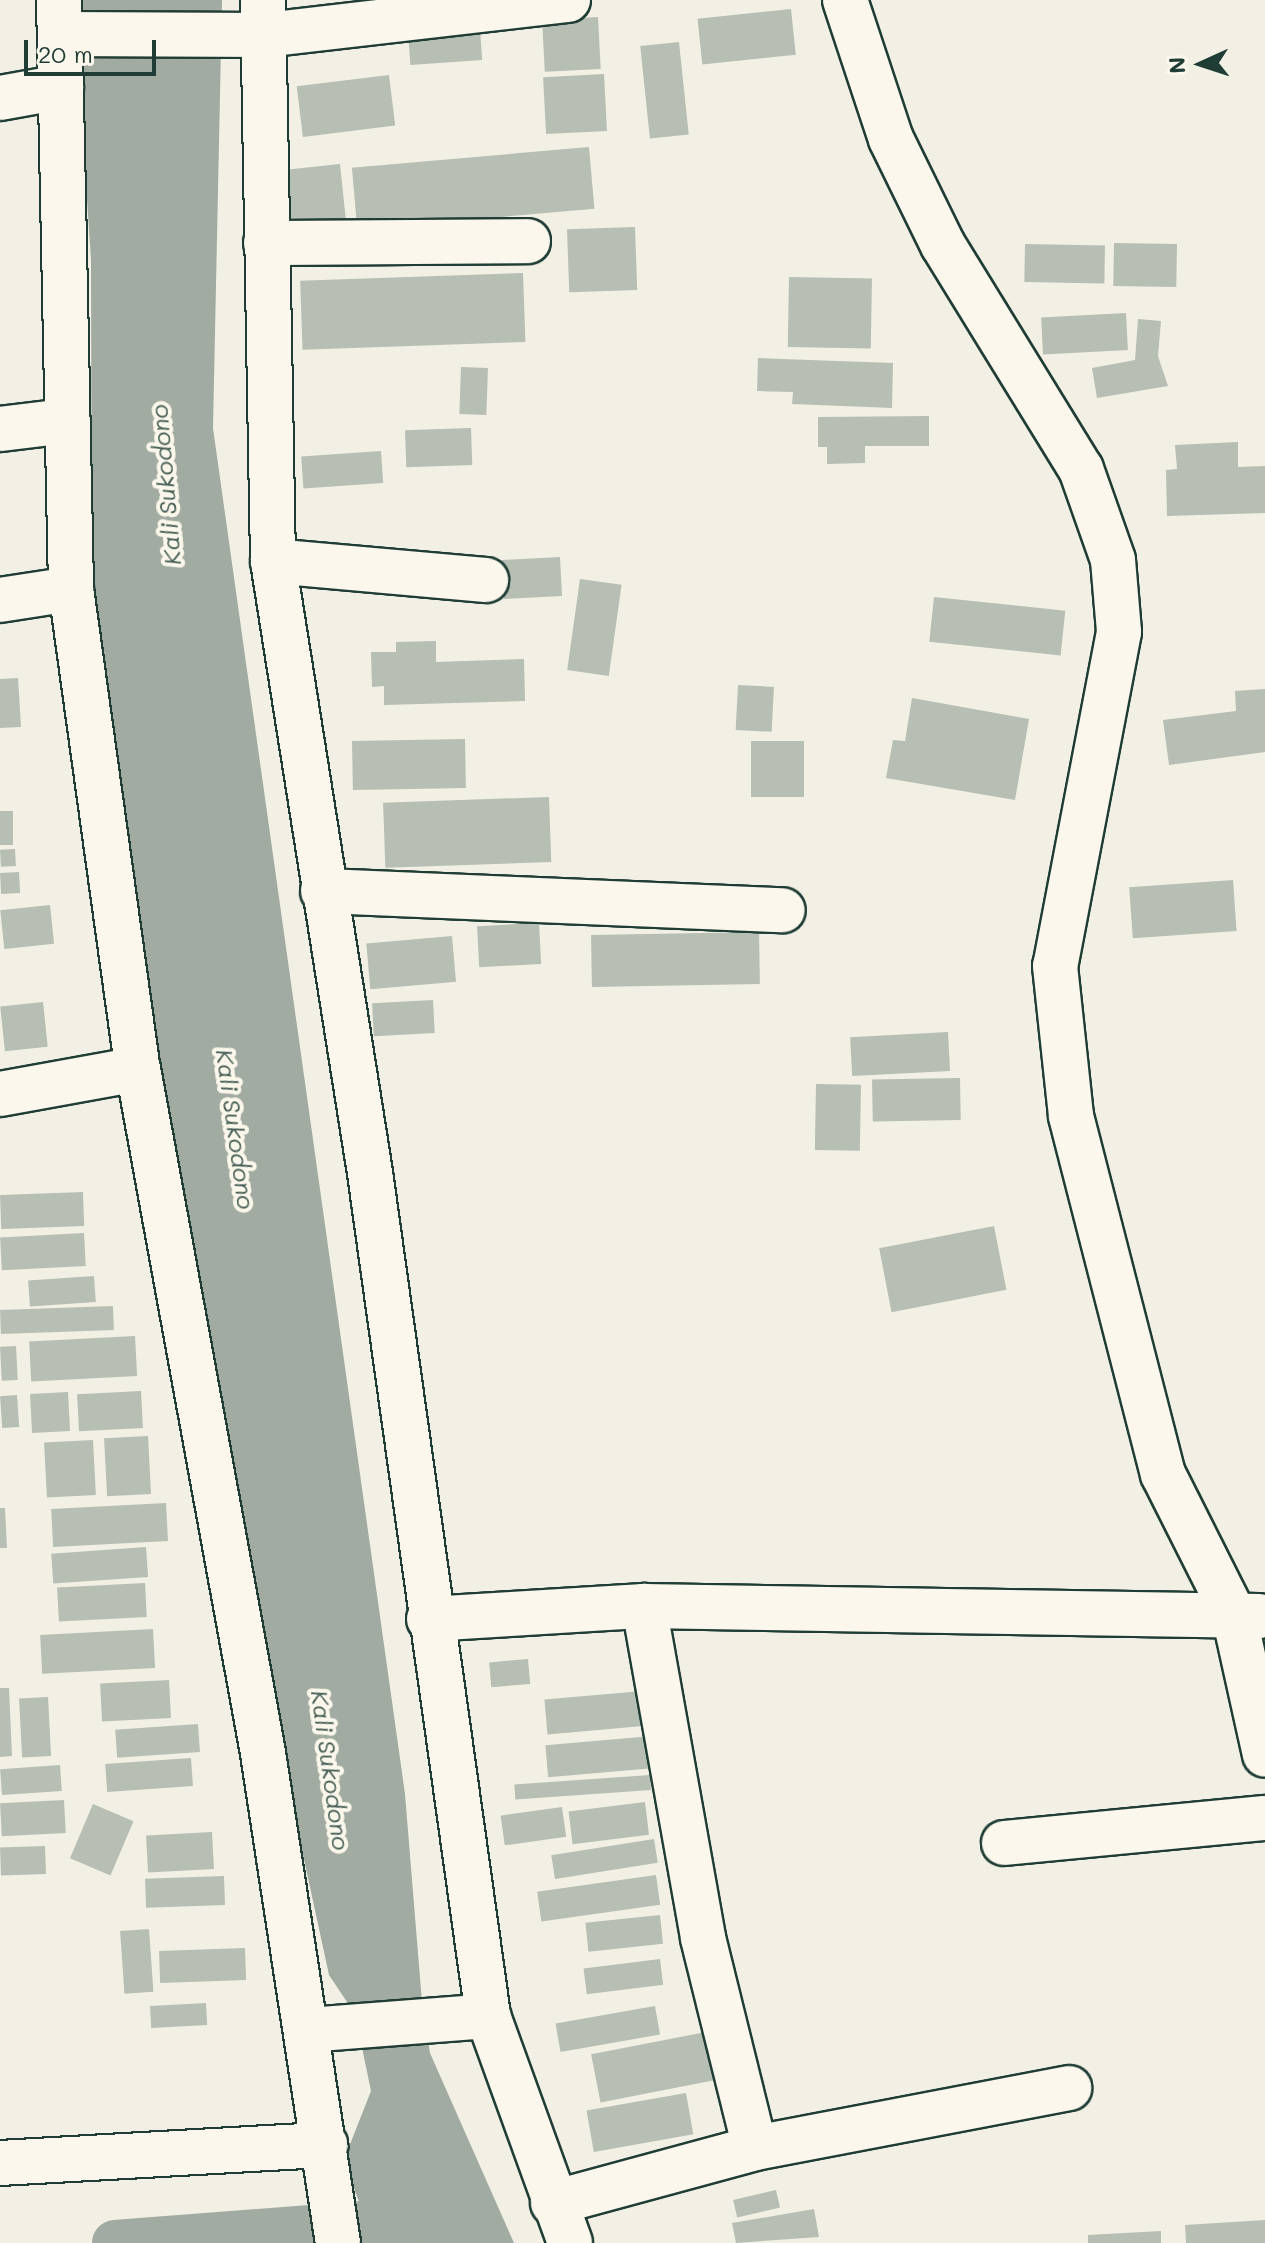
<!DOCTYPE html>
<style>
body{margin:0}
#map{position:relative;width:1265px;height:2243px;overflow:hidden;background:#f2f0e5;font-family:Mali,sans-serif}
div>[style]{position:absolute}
.water>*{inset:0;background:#a2aba1}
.canal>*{height:46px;margin:-23px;padding:0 23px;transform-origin:23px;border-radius:23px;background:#a2aba1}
.building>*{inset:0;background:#b7beb3;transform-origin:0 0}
.roads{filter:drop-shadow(2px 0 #1f3d34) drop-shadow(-2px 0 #1f3d34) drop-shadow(0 2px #1f3d34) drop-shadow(0 -2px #1f3d34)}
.street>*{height:44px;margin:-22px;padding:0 22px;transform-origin:22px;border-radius:22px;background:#fbf7ec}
.secondary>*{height:44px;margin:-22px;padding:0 22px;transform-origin:22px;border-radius:22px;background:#fbf7ec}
span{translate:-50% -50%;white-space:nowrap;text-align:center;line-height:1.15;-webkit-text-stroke:8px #fbf7ec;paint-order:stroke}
.water-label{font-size:24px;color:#465e55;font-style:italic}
.north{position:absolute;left:1161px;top:24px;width:80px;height:80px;-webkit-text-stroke:6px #fbf7ec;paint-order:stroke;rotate:267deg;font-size:22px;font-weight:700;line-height:32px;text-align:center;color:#1f3d34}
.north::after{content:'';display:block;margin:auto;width:28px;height:36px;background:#1f3d34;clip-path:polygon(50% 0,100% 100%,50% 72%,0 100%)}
.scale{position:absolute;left:24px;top:40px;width:132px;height:36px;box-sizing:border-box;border:4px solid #1f3d34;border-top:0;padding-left:10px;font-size:24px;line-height:28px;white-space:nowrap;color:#1f3d34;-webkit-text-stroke:6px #fbf7ec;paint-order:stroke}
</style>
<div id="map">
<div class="water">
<div style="clip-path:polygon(74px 0,222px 0,213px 428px,405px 1794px,422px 2002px,430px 2053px,514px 2243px,376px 2243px,343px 2162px,371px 2091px,355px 2014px,329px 1975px,264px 1674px,92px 663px,91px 260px)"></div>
</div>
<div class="canal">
<div style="left:115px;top:2243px;width:316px;rotate:-4.4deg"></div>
</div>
<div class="building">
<div style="left:791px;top:9px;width:46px;height:94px;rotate:84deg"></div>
<div style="left:598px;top:17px;width:52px;height:56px;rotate:87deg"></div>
<div style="left:480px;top:29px;width:31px;height:72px;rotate:86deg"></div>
<div style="left:679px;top:42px;width:93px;height:39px;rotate:84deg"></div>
<div style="left:604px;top:74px;width:57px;height:61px;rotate:87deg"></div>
<div style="left:389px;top:75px;width:51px;height:93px;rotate:83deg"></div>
<div style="left:589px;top:147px;width:62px;height:238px;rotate:85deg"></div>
<div style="left:340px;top:164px;width:60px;height:73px;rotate:84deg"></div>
<div style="left:635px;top:227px;width:63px;height:68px;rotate:88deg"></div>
<div style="left:1025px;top:244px;width:80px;height:38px;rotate:1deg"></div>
<div style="left:1177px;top:244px;width:43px;height:63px;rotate:91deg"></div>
<div style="left:523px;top:273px;width:69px;height:223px;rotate:88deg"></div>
<div style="left:789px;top:277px;width:83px;height:70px;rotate:1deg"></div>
<div style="left:1126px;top:313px;width:37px;height:85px;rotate:87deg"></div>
<div style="clip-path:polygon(1138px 319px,1161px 321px,1158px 356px,1168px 386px,1097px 398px,1092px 368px,1135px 360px)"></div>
<div style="clip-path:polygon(758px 358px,893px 363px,892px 408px,792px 404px,793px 392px,757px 391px)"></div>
<div style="left:461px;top:367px;width:27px;height:47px;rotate:2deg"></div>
<div style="clip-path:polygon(929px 416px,929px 446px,865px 446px,865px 463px,827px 464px,827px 447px,818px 447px,818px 417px)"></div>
<div style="left:471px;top:428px;width:37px;height:66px;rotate:88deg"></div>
<div style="clip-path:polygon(1238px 442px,1238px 467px,1265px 466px,1265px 513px,1167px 516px,1166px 470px,1177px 469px,1175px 445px)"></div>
<div style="left:381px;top:451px;width:32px;height:80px;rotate:86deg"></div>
<div style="left:560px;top:557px;width:39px;height:58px;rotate:87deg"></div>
<div style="left:580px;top:579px;width:42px;height:92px;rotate:8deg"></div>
<div style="left:934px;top:597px;width:132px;height:45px;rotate:6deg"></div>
<div style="clip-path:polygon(436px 641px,436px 662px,524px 659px,525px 701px,384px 705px,384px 686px,372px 687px,371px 652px,396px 652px,396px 642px)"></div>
<div style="clip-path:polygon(18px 678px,21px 727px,0 728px,0 679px)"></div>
<div style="left:738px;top:685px;width:36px;height:45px;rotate:3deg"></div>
<div style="clip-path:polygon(1265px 689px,1265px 752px,1169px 765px,1163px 720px,1236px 711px,1235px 691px)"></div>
<div style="clip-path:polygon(912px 698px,1029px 719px,1015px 800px,886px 778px,893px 740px,905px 741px)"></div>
<div style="left:465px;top:739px;width:49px;height:113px;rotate:89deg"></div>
<div style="left:751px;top:741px;width:53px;height:56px"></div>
<div style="left:549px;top:797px;width:65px;height:166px;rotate:88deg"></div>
<div style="left:0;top:811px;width:13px;height:34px"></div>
<div style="left:15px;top:849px;width:17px;height:15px;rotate:87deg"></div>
<div style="left:19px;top:872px;width:21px;height:19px;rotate:87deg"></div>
<div style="left:1233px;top:880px;width:51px;height:104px;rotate:86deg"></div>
<div style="left:50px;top:905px;width:39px;height:50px;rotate:84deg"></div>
<div style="left:539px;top:923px;width:41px;height:62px;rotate:87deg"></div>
<div style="left:759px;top:932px;width:52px;height:168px;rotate:89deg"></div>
<div style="left:452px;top:936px;width:46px;height:86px;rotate:85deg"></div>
<div style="left:433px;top:1000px;width:33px;height:61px;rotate:87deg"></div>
<div style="left:43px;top:1002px;width:45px;height:43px;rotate:84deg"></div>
<div style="left:948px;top:1032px;width:39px;height:98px;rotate:87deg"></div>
<div style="left:960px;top:1078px;width:42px;height:88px;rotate:89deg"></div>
<div style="left:816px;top:1084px;width:45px;height:66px;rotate:1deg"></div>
<div style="left:83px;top:1192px;width:34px;height:83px;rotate:88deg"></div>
<div style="left:994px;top:1226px;width:65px;height:117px;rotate:79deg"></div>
<div style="left:84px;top:1233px;width:33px;height:84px;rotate:87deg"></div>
<div style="left:94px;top:1276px;width:26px;height:66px;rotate:86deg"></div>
<div style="left:113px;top:1306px;width:24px;height:113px;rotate:88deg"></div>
<div style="left:135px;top:1336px;width:40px;height:106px;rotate:87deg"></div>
<div style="left:16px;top:1346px;width:34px;height:16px;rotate:87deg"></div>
<div style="left:141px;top:1391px;width:37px;height:64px;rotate:87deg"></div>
<div style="left:68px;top:1392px;width:39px;height:38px;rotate:87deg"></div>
<div style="left:17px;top:1395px;width:32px;height:17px;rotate:86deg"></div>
<div style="left:148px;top:1436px;width:58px;height:44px;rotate:87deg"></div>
<div style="left:93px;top:1440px;width:55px;height:49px;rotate:87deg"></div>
<div style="left:166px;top:1503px;width:38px;height:115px;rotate:87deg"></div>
<div style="clip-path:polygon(0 1508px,5px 1508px,7px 1548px,0 1548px)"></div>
<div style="left:146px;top:1547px;width:30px;height:95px;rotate:86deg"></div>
<div style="left:145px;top:1583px;width:34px;height:88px;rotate:87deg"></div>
<div style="left:153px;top:1629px;width:39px;height:113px;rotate:87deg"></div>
<div style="left:528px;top:1659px;width:25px;height:39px;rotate:85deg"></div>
<div style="left:169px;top:1680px;width:38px;height:69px;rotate:87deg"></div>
<div style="clip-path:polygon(0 1688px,9px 1688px,12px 1756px,0 1757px)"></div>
<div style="left:654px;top:1690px;width:35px;height:110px;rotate:85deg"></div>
<div style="left:48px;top:1697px;width:59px;height:29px;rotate:87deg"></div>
<div style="left:198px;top:1724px;width:28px;height:83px;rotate:86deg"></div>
<div style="left:652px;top:1736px;width:32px;height:107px;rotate:85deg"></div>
<div style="left:191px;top:1758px;width:28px;height:86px;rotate:86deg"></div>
<div style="left:60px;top:1765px;width:26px;height:60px;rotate:86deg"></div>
<div style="left:650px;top:1775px;width:15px;height:136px;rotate:86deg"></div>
<div style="left:64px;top:1800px;width:33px;height:64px;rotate:87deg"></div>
<div style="left:645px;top:1802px;width:33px;height:77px;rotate:83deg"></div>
<div style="left:93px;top:1804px;width:44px;height:59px;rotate:23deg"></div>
<div style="left:562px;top:1807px;width:30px;height:62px;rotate:82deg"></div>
<div style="left:212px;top:1832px;width:37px;height:66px;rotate:87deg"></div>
<div style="left:654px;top:1839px;width:24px;height:104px;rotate:81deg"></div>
<div style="left:45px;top:1846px;width:28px;height:45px;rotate:88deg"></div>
<div style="left:656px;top:1875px;width:30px;height:120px;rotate:82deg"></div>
<div style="left:224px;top:1876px;width:29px;height:79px;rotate:88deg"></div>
<div style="left:660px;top:1915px;width:29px;height:75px;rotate:84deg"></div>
<div style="left:149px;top:1929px;width:63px;height:29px;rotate:86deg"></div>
<div style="left:245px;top:1948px;width:32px;height:86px;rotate:88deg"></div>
<div style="left:660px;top:1959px;width:26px;height:77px;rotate:83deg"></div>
<div style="left:206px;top:2003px;width:22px;height:56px;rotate:87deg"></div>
<div style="left:655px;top:2006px;width:29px;height:101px;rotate:80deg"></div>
<div style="left:706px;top:2032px;width:49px;height:117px;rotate:79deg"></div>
<div style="left:686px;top:2093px;width:42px;height:101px;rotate:80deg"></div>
<div style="left:776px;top:2190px;width:18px;height:44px;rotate:77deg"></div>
<div style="clip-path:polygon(814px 2209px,819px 2237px,736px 2243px,732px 2223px)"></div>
<div style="clip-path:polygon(1265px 2220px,1265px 2243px,1186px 2243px,1185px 2225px)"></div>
<div style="clip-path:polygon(1161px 2231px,1161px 2243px,1088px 2243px,1088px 2235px)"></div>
</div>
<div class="roads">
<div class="street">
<div style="left:263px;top:0;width:561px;rotate:88.98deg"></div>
<div style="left:273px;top:561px;width:620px;rotate:80.99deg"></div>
<div style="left:370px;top:1173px;width:851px;rotate:82.03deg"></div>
<div style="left:488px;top:2016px;width:241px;rotate:70.1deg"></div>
<div style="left:845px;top:0;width:146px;rotate:71.7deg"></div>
<div style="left:891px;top:139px;width:118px;rotate:63.9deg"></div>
<div style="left:943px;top:245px;width:263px;rotate:58.4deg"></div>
<div style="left:1081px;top:469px;width:96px;rotate:70.6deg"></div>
<div style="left:1113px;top:560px;width:72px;rotate:85.2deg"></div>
<div style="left:1119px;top:632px;width:340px;rotate:100.8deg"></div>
<div style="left:1055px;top:966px;width:151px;rotate:83.9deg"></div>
<div style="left:1071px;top:1116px;width:370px;rotate:75.6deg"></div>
<div style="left:1163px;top:1474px;width:158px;rotate:63.3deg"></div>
<div style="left:1234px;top:1615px;width:143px;rotate:77.5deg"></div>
<div style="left:62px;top:34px;width:203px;rotate:0.3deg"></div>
<div style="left:265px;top:35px;width:305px;rotate:-6.6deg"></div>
<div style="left:0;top:98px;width:62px;rotate:-10.2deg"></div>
<div style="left:266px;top:243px;width:262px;rotate:-0.4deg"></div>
<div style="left:0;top:429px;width:66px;rotate:-6.9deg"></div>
<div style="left:273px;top:561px;width:214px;rotate:5.1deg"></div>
<div style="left:0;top:600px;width:72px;rotate:-8.8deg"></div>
<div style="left:323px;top:891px;width:460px;rotate:2.4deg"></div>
<div style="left:0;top:1094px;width:140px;rotate:-10.3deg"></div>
<div style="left:644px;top:1606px;width:337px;rotate:79.9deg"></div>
<div style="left:703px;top:1938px;width:216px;rotate:76.1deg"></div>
<div style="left:429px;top:1619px;width:215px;rotate:-3.5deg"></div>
<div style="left:644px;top:1606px;width:615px;rotate:0.93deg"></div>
<div style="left:1004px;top:1843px;width:262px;rotate:-5.5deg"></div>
<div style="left:308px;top:2030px;width:181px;rotate:-4.4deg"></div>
<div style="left:0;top:2163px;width:326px;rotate:-3.2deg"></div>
<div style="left:553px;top:2203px;width:209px;rotate:-15.2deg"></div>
<div style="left:755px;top:2148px;width:320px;rotate:-10.8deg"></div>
</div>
<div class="secondary">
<div style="left:59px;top:0;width:589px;rotate:88.83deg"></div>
<div style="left:71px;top:589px;width:485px;rotate:82.1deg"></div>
<div style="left:138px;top:1069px;width:695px;rotate:79.64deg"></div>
<div style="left:263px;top:1753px;width:496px;rotate:81.3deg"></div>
</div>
</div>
<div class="water-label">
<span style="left:165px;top:485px;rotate:-95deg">Kali Sukodono</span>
<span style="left:236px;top:1129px;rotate:82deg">Kali Sukodono</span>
<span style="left:331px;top:1770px;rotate:82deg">Kali Sukodono</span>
</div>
<div class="north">N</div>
<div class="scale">20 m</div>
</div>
